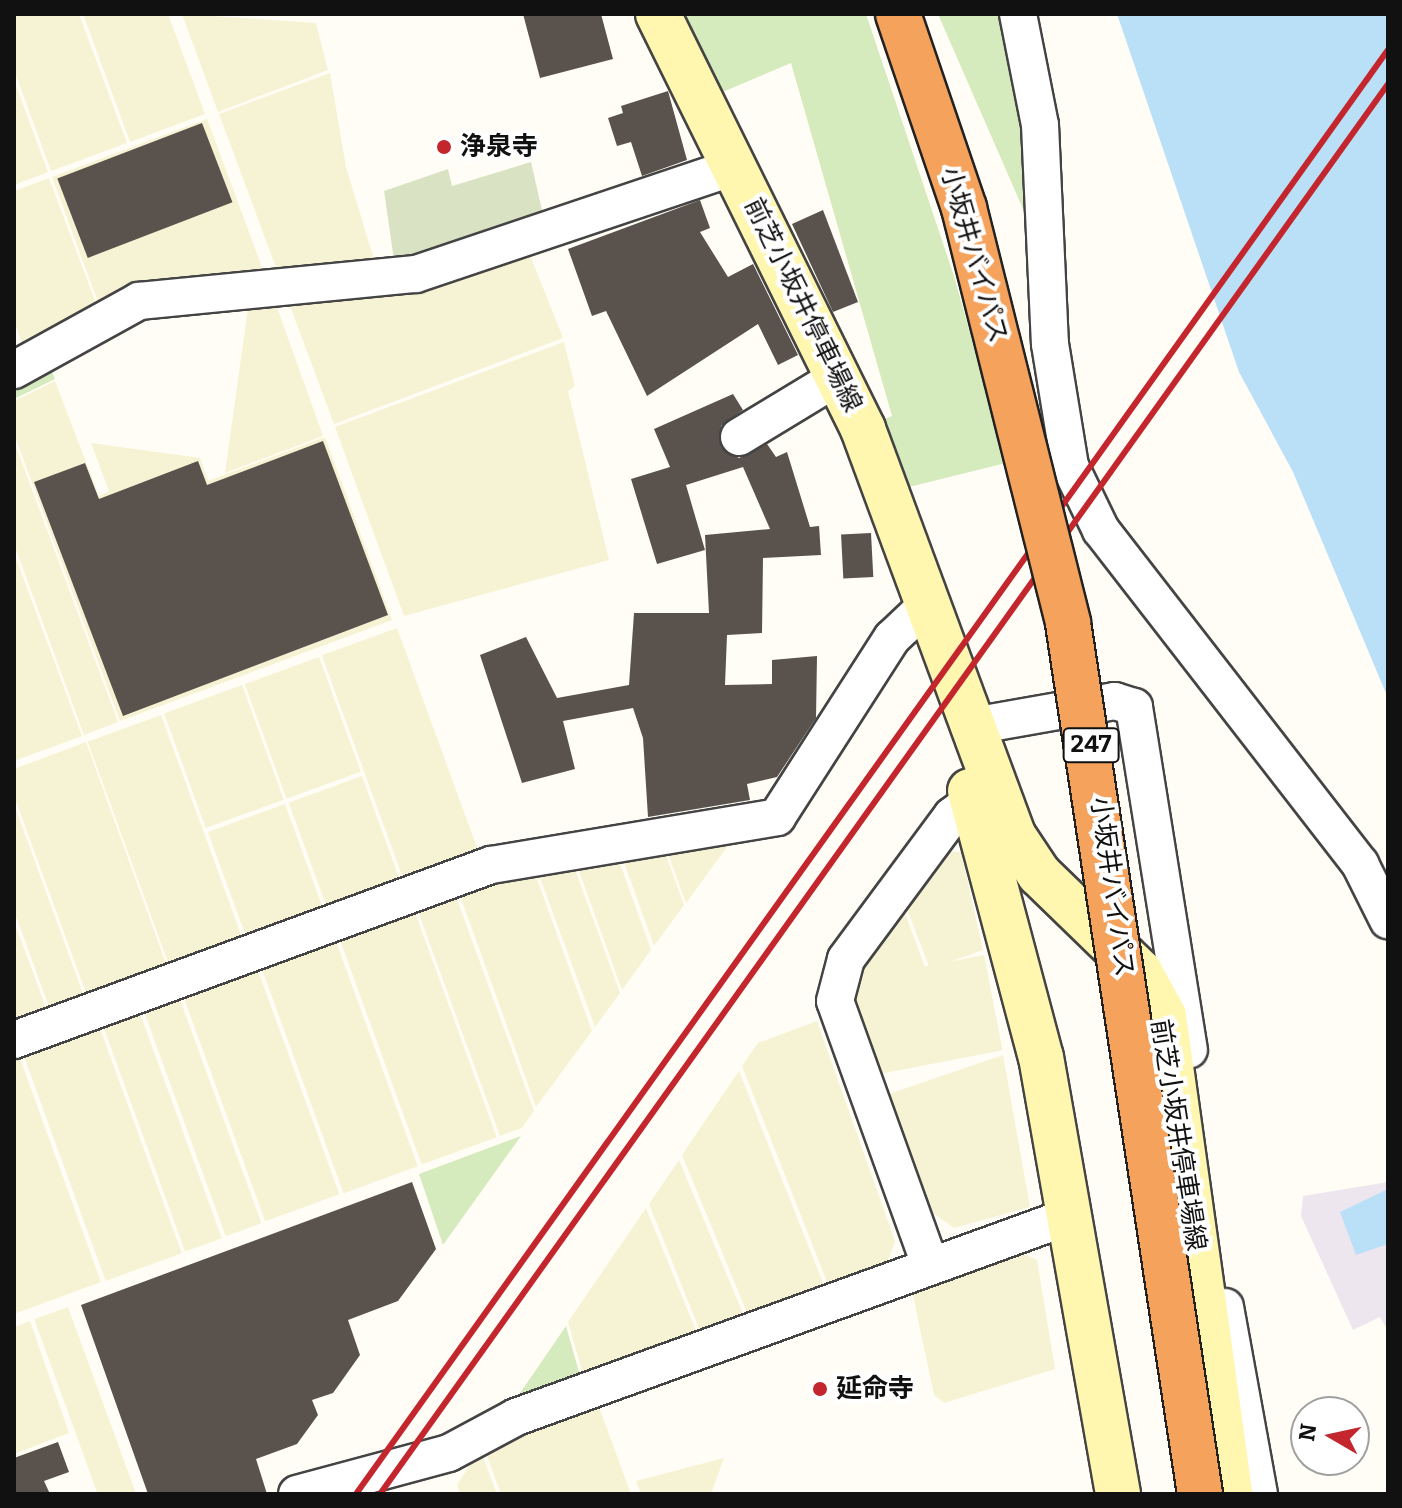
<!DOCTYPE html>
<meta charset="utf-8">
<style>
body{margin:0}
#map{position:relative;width:1402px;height:1508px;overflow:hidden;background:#fffdf5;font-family:Bitter,"Noto Sans JP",serif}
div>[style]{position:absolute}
.industrial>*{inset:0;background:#eee6ef}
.farmland>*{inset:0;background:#f6f3d4;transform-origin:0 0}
.green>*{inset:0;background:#d5ebbd}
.cemetery>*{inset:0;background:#d9e3c4}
.water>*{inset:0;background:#b9e0f7}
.building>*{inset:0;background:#5a524d;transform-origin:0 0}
.roads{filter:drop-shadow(2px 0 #444) drop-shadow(-2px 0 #444) drop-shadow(0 2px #444) drop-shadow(0 -2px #444)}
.street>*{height:36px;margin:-18px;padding:0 18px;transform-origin:18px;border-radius:18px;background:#fff}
.secondary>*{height:44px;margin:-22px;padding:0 22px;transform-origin:22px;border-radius:22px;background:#fff6b0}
.rail>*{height:6px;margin:-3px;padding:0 3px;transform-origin:3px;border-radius:3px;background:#c4262e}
.bridges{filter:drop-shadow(2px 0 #222) drop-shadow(-2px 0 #222) drop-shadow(0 2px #222) drop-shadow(0 -2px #222)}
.highway-bridge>*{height:44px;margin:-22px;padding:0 22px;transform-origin:22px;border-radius:22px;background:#f5a25d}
.dots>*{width:22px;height:22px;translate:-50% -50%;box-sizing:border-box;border:4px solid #fff;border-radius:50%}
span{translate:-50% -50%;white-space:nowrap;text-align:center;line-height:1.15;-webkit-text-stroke:8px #fff;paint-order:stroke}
.shield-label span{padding:2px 6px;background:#fff;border:2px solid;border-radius:6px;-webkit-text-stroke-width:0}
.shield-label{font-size:24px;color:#111;font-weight:700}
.poi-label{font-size:26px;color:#111;font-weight:700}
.left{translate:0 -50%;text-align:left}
.street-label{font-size:26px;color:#111}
.frame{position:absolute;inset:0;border:16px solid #111;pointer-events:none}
.north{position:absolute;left:1290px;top:1396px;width:80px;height:80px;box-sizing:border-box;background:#fff;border:2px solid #a0a0a0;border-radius:50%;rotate:279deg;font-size:22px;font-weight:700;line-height:32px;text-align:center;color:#111}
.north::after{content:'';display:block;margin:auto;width:28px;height:36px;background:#c4262e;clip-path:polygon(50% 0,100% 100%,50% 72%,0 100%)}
</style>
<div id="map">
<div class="industrial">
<div style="clip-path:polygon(1388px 1182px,1388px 1331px,1380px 1317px,1353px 1330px,1301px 1216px,1303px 1196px)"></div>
</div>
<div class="farmland">
<div style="clip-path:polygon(14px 14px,79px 14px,127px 143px,51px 171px,14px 70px)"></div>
<div style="clip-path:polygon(83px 14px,168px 14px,205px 114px,130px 142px)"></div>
<div style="clip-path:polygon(182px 14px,316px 23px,328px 70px,218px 112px)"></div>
<div style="clip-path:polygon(330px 73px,346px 167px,376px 266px,277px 270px,219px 114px)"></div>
<div style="clip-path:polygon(14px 80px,48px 172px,14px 185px)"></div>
<div style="clip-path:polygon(207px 119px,263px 270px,146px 280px,99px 305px,52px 177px)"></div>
<div style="clip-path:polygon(49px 178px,97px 306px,24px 349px,14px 321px,14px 191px)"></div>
<div style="clip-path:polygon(530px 255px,563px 338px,334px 424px,287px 298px,417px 289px)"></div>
<div style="clip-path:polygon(274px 299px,323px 436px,225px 473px,249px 301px)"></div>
<div style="clip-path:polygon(564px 342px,575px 386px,568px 391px,609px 560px,404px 616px,335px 427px)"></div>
<div style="clip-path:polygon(55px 381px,99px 496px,109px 491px,91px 443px,200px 458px,208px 481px,325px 437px,392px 620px,120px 721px,14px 434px,14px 401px)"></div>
<div style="clip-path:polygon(14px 441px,118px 722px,84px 735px,14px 544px)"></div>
<div style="clip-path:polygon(14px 553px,82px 736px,14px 761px)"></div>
<div style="left:397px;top:628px;width:243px;height:80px;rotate:70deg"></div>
<div style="left:319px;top:657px;width:122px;height:79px;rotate:70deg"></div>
<div style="left:242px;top:685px;width:122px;height:83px;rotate:70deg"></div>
<div style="left:161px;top:715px;width:243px;height:78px;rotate:70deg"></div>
<div style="clip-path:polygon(86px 742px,169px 972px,89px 1001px,14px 796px,14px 769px)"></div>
<div style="left:362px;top:776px;width:116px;height:78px;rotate:70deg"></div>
<div style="clip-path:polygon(14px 804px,86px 1002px,52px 1015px,14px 911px)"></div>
<div style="left:285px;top:804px;width:117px;height:82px;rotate:70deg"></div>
<div style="clip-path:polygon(741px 828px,686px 903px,664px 843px)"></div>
<div style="clip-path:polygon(662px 844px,684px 905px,654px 946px,620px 851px)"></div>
<div style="clip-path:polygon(943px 851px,961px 852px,983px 950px,930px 969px,904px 901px)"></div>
<div style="clip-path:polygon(616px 852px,651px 950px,622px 990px,575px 860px)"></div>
<div style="clip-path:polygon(572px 861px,620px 993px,595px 1027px,536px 867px)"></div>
<div style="clip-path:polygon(533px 868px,592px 1031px,536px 1107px,458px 890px)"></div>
<div style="clip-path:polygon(454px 891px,534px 1111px,522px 1128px,500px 1136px,416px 906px)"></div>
<div style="clip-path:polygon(902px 905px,926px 970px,850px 998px,860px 960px)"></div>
<div style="left:413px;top:907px;width:245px;height:80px;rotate:70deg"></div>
<div style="clip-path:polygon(14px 921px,49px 1016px,14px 1028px)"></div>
<div style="left:334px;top:936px;width:245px;height:79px;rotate:70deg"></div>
<div style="left:984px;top:955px;width:97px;height:141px;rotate:79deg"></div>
<div style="left:256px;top:965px;width:244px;height:79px;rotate:70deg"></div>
<div style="left:178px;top:994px;width:244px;height:38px;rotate:70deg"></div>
<div style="left:138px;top:1008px;width:245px;height:39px;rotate:70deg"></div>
<div style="clip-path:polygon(817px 1021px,895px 1241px,884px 1273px,831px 1292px,742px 1066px,758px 1043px)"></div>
<div style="left:98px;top:1023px;width:245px;height:81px;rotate:70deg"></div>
<div style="clip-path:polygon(18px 1053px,101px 1282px,14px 1314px,14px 1055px)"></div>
<div style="clip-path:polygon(1003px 1055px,1030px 1207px,954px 1228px,927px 1209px,886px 1095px)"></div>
<div style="clip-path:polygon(739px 1071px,827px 1293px,750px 1320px,682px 1155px)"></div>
<div style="clip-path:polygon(679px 1160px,746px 1321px,702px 1336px,649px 1204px)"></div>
<div style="clip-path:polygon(646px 1208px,699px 1338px,584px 1378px,568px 1322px)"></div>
<div style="clip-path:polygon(1021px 1253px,1037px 1260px,1055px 1369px,944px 1403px,934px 1395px,912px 1291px)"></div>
<div style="left:68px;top:1307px;width:199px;height:36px;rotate:70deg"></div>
<div style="clip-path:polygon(30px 1321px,69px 1433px,14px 1454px,14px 1327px)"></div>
<div style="clip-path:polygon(596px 1399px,631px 1494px,501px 1494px,483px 1445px)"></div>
<div style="clip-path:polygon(480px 1449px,497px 1494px,460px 1494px,457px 1485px)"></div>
<div style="clip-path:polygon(724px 1458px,711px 1494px,641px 1494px,636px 1481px)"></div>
</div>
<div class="green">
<div style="clip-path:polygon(679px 14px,866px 14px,954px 276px,1006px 463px,905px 488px,879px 421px,892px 416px,791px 63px,718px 94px)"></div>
<div style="clip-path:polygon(938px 14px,1008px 14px,1018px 54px,1035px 323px,1023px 209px)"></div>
<div style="clip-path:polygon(49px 364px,55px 379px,14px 399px,14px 386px)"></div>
<div style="clip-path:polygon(521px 1136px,443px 1245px,419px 1174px)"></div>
<div style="clip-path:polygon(566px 1326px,581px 1379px,514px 1402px)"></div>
</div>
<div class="cemetery">
<div style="clip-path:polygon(531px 162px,544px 219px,422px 259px,394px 260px,384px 191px,448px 169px,452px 186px)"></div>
</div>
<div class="water">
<div style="clip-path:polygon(1117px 14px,1388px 14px,1388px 698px,1293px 472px,1239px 372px)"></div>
<div style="clip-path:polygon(1388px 1189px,1388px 1244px,1356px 1255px,1340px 1212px)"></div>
</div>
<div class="building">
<div style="clip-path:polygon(523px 14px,601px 14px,613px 59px,540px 78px)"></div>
<div style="clip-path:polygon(668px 91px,687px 160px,642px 176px,631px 142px,617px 146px,608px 118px,623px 113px,621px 106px)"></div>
<div style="left:202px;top:123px;width:85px;height:155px;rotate:69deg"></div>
<div style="clip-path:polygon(700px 200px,710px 228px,700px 232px,728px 277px,753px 264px,798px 355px,778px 365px,758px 324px,647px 396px,606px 311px,592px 316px,568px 249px)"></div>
<div style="clip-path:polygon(823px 210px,858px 302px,833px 312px,792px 224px)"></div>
<div style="clip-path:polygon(733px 394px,743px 410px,721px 426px,721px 447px,739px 458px,767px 444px,776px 457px,787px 452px,810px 527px,819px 526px,821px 555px,763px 558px,762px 633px,727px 635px,725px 685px,772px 684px,772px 660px,817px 656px,816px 718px,777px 777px,747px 784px,750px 800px,648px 817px,643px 738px,633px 708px,563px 721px,575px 769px,522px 783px,480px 655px,526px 637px,557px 698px,629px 685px,634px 613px,709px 613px,705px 535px,770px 529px,743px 467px,686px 485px,705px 550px,657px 564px,631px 479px,670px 467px,654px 429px)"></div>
<div style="clip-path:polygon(323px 441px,388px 615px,123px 716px,34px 482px,85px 463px,99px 499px,198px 461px,207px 485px)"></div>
<div style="left:871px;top:533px;width:44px;height:30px;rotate:87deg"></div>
<div style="clip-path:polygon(412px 1182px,436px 1249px,398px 1301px,348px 1320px,360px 1355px,333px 1393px,312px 1400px,318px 1415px,297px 1444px,256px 1459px,267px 1494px,148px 1494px,81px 1305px)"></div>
<div style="clip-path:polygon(58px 1442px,69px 1472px,44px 1481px,50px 1494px,14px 1494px,14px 1458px)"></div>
</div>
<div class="roads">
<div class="street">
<div style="left:1018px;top:14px;width:113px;rotate:78.8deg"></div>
<div style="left:1040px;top:125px;width:219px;rotate:87.4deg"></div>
<div style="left:1050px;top:344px;width:124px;rotate:80.7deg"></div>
<div style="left:1070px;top:466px;width:71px;rotate:64.2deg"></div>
<div style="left:1101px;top:530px;width:423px;rotate:52.2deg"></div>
<div style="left:1360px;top:864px;width:63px;rotate:63.4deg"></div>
<div style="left:14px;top:370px;width:143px;rotate:-28.9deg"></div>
<div style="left:139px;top:301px;width:278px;rotate:-5.6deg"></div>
<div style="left:416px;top:274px;width:338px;rotate:-18.6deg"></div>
<div style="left:739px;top:437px;width:116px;rotate:-31.2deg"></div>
<div style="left:973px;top:726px;width:144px;rotate:-10deg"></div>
<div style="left:1115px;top:701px;width:20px;rotate:18deg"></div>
<div style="left:1134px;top:707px;width:347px;rotate:80.9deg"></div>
<div style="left:14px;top:1040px;width:508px;rotate:-20.15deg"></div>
<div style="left:491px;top:865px;width:290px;rotate:-9.5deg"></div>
<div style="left:777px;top:817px;width:213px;rotate:-57.3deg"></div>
<div style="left:892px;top:638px;width:48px;rotate:-43.3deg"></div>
<div style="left:929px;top:1262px;width:277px;rotate:-109.8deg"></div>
<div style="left:835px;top:1001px;width:43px;rotate:-75.3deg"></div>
<div style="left:846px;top:959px;width:178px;rotate:-53.5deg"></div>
<div style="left:952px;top:816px;width:25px;rotate:-37deg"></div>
<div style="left:1225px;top:1307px;width:190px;rotate:79.7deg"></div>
<div style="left:297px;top:1494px;width:157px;rotate:-15.1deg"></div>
<div style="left:449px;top:1453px;width:76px;rotate:-28.2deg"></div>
<div style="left:516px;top:1417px;width:589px;rotate:-19.94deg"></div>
</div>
<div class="secondary">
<div style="left:658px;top:14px;width:463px;rotate:63.7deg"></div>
<div style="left:863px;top:429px;width:433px;rotate:69.7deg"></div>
<div style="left:1013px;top:835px;width:47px;rotate:56.3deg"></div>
<div style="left:1039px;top:874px;width:141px;rotate:44.1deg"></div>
<div style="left:1140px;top:972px;width:50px;rotate:61.4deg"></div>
<div style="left:1164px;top:1016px;width:483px;rotate:82.1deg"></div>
<div style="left:970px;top:791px;width:275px;rotate:75.1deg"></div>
<div style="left:1041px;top:1057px;width:444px;rotate:80deg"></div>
</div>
</div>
<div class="rail">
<div style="left:356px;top:1494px;width:1775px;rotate:-54.45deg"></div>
<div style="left:380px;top:1494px;width:1733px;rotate:-54.44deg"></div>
</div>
<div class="bridges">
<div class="highway-bridge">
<div style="left:898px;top:14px;width:205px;rotate:71.2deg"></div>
<div style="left:964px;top:208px;width:428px;rotate:75.9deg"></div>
<div style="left:1068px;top:623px;width:881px;rotate:81.38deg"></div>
</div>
</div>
<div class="dots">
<div style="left:444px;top:147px;background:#c4262e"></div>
<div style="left:820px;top:1389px;background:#c4262e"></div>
</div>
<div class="shield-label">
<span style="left:1091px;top:745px">247</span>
</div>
<div class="poi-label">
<span class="left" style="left:460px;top:147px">浄泉寺</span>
<span class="left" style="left:836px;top:1389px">延命寺</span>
</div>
<div class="street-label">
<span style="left:974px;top:255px;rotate:74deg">小坂井バイパス</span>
<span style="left:803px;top:305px;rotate:64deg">前芝小坂井停車場線</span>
<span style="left:1112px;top:887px;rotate:82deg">小坂井バイパス</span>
<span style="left:1178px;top:1135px;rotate:81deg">前芝小坂井停車場線</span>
</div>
<div class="frame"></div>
<div class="north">N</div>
</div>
